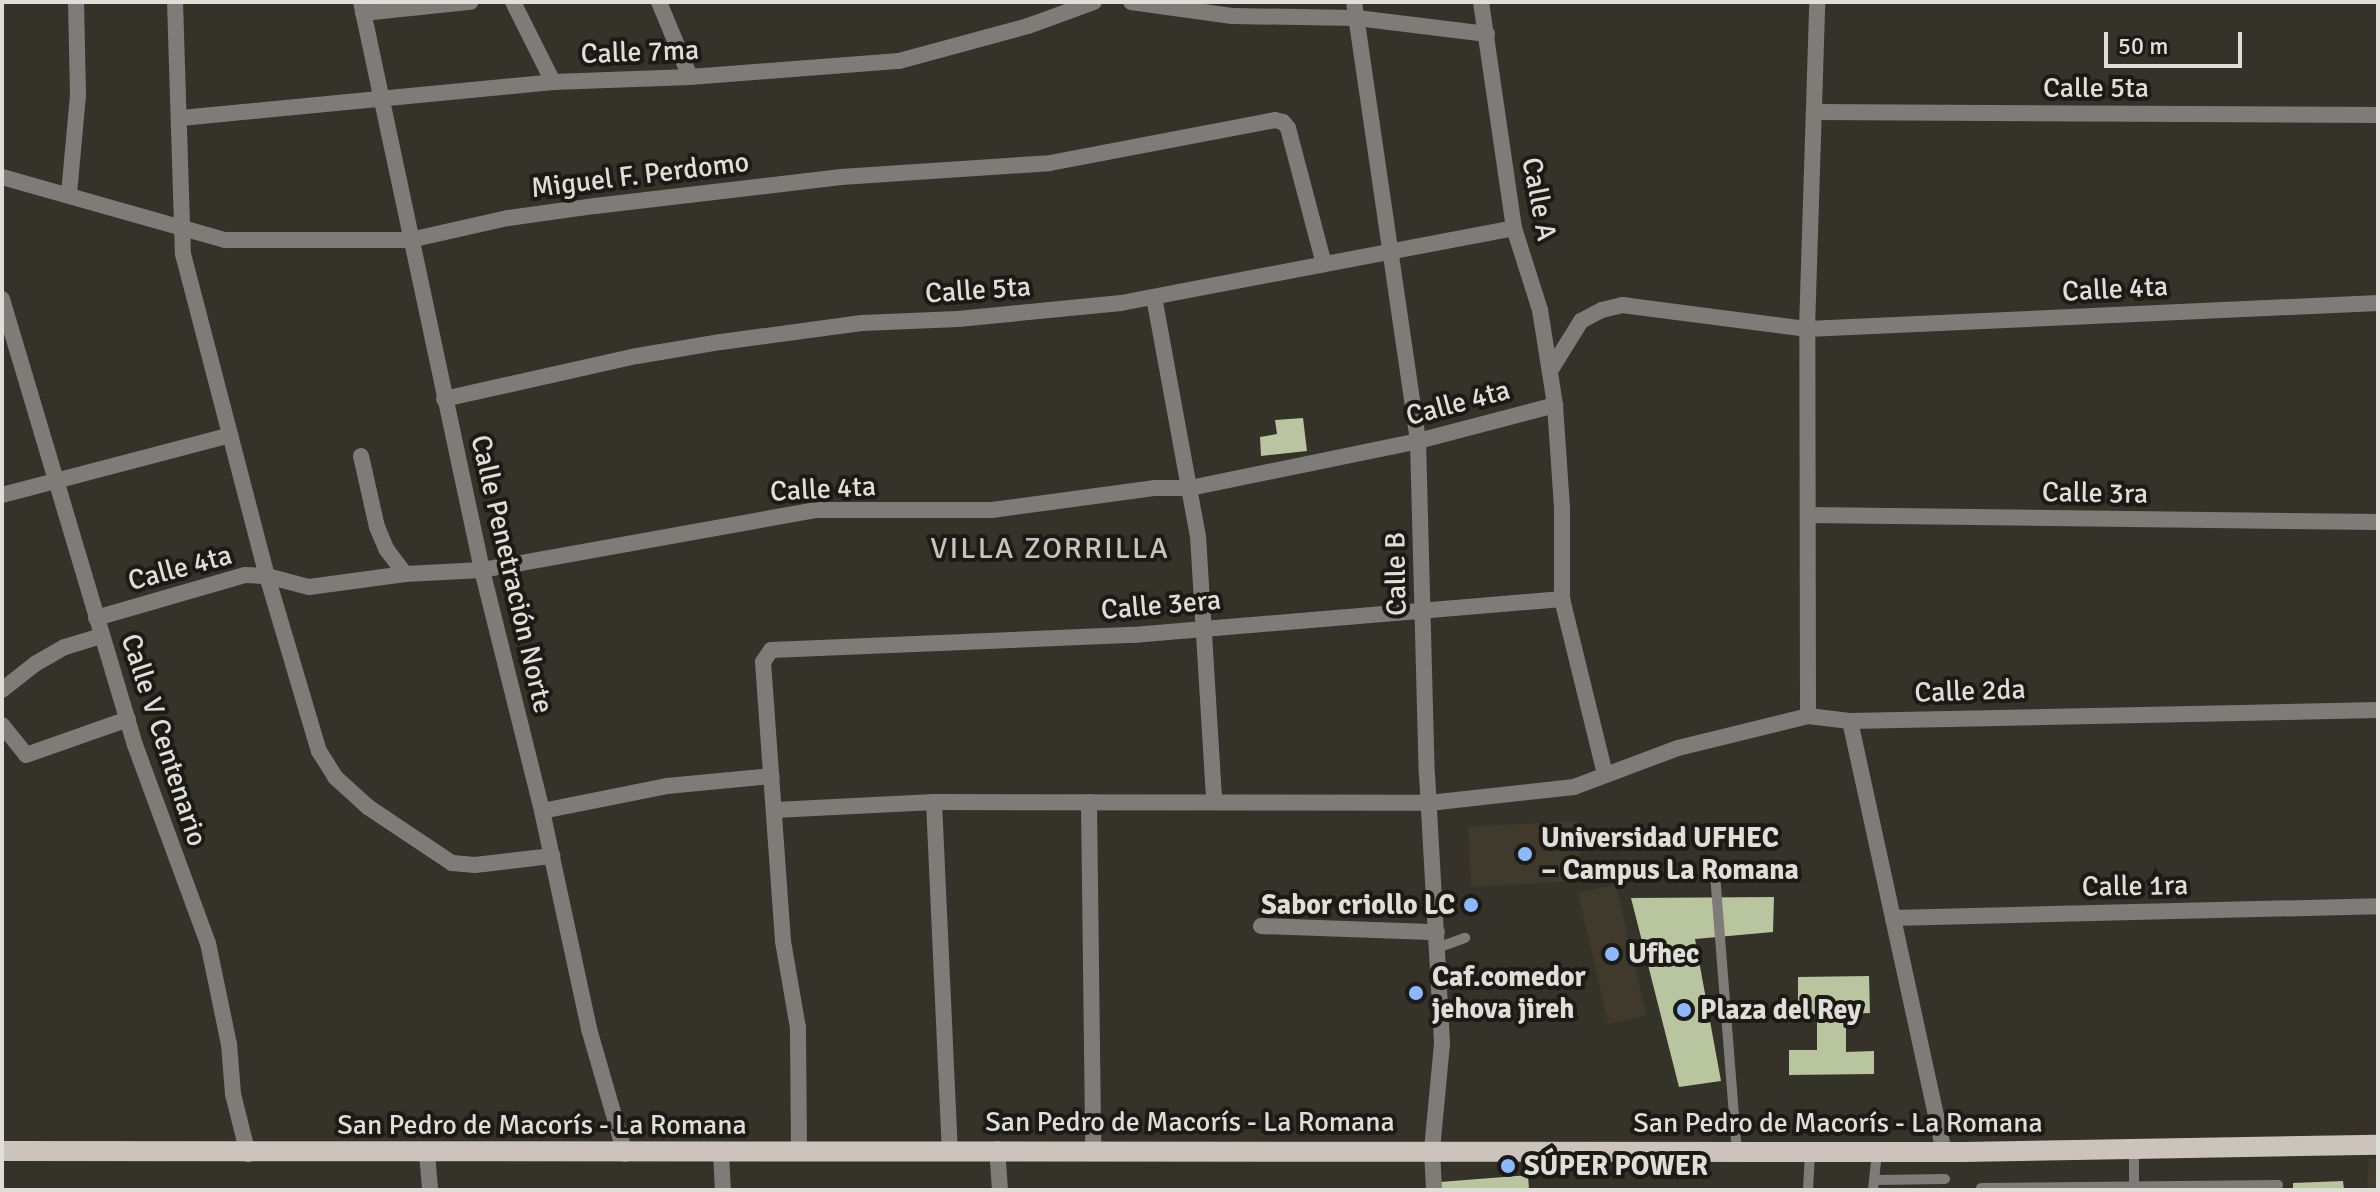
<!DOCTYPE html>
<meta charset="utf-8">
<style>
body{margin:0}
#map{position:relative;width:2380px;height:1192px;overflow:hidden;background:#353229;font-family:Signika,sans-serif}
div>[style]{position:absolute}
.built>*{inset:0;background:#403a2c;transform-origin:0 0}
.building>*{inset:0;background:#b8c59f}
.service>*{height:10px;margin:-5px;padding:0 5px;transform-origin:5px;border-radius:5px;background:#7f7b78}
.minor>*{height:16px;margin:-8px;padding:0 8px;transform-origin:8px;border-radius:8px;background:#7f7b78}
.primary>*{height:20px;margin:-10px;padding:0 10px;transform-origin:10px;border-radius:10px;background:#ccc3bd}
.dots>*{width:22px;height:22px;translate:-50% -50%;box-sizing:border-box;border:4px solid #1b1a16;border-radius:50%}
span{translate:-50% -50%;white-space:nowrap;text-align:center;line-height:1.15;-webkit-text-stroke:8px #1b1a16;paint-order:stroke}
.street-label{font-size:28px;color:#e0ded8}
.poi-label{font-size:28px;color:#e0ded8;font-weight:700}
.left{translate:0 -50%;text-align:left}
.right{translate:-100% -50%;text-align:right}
.neighbourhood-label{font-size:30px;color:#c7c3b8;letter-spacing:2px}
.frame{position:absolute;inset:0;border:4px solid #e0ded8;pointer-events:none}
.scale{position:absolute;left:2104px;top:32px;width:138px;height:36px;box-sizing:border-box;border:4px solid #e0ded8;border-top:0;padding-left:10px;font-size:24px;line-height:28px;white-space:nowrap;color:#e0ded8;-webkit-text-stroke:6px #1b1a16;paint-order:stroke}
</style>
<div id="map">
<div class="built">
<div style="left:1578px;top:821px;width:60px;height:110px;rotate:87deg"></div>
<div style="left:1616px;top:884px;width:135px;height:39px;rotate:77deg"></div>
<div style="clip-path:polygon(2369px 1159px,2378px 1159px,2378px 1190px,2367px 1190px)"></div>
</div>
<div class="building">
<div style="clip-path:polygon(1303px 418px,1307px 451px,1261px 456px,1260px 437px,1277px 434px,1275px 420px)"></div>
<div style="clip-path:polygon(1774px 897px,1773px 932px,1695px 939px,1721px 1081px,1679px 1087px,1631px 898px)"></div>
<div style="clip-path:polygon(1869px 976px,1870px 1013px,1846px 1014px,1846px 1052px,1874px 1051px,1874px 1074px,1789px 1075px,1789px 1050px,1817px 1050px,1817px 1014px,1798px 1015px,1798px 977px)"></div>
<div style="clip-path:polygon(1528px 1175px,1529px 1190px,1441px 1190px,1440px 1182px)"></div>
<div style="clip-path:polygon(2343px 1181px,2344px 1190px,2293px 1190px,2293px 1183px)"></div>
</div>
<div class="service">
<div style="left:1715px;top:874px;width:278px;rotate:85.5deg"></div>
<div style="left:1437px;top:948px;width:30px;rotate:-20deg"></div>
<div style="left:2134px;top:1149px;width:41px;rotate:90deg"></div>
<div style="left:1876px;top:1180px;width:69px;rotate:-0.8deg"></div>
<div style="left:1981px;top:1188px;width:297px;rotate:-0.6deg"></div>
<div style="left:1808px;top:1190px;width:39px;rotate:-87deg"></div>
<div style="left:1873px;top:1190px;width:39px;rotate:-84deg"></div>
</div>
<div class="minor">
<div style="left:175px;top:2px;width:252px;rotate:88.2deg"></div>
<div style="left:183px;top:254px;width:333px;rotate:75.4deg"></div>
<div style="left:267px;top:576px;width:183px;rotate:73.5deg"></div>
<div style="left:319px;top:751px;width:31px;rotate:58deg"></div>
<div style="left:335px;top:777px;width:45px;rotate:42.3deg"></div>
<div style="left:368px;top:807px;width:101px;rotate:33.7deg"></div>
<div style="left:452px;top:863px;width:23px;rotate:5deg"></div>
<div style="left:475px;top:865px;width:78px;rotate:-6.7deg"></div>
<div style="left:361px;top:2px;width:581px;rotate:77.97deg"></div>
<div style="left:482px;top:570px;width:248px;rotate:76deg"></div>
<div style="left:542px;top:811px;width:223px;rotate:77.8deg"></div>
<div style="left:589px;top:1029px;width:130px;rotate:73.9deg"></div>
<div style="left:513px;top:2px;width:89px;rotate:63.4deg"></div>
<div style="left:659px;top:2px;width:81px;rotate:67.5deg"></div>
<div style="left:1131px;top:2px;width:102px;rotate:7.9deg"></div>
<div style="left:1232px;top:16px;width:125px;rotate:0.9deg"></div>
<div style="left:1357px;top:18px;width:131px;rotate:7deg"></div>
<div style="left:1354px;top:2px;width:444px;rotate:81.7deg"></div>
<div style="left:1418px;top:441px;width:333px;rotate:88.5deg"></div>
<div style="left:1427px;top:774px;width:270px;rotate:86.8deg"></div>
<div style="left:1442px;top:1044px;width:106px;rotate:95.4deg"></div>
<div style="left:1432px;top:1150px;width:40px;rotate:87.1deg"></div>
<div style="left:1481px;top:2px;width:228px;rotate:81.7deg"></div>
<div style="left:1514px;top:228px;width:86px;rotate:72.4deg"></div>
<div style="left:1540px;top:310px;width:96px;rotate:81deg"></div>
<div style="left:1555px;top:405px;width:103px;rotate:86.1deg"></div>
<div style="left:1562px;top:508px;width:91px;rotate:90deg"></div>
<div style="left:1562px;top:599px;width:180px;rotate:76.2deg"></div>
<div style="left:363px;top:13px;width:108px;rotate:-5.9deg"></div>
<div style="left:1814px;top:112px;width:564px;rotate:0.3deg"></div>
<div style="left:181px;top:118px;width:374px;rotate:-5.5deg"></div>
<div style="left:553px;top:82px;width:137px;rotate:-2.1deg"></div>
<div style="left:690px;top:77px;width:210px;rotate:-4.4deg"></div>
<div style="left:899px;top:61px;width:134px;rotate:-15.2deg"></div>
<div style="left:1028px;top:26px;width:70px;rotate:-20deg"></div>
<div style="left:2px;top:177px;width:232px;rotate:15.8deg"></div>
<div style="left:225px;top:240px;width:185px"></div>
<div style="left:410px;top:240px;width:100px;rotate:-12.7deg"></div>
<div style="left:508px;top:218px;width:88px;rotate:-7.9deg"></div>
<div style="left:595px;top:206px;width:248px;rotate:-6.7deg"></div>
<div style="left:841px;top:177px;width:209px;rotate:-3.8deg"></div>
<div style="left:1050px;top:163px;width:229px;rotate:-10.8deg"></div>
<div style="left:1275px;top:120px;width:8px;rotate:14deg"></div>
<div style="left:1283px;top:122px;width:8px;rotate:50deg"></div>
<div style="left:1288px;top:128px;width:141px;rotate:75.2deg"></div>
<div style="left:69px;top:194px;width:98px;rotate:-84.8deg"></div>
<div style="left:78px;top:96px;width:94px;rotate:-91.2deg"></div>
<div style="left:1154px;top:297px;width:243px;rotate:79.6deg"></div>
<div style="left:1198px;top:536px;width:265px;rotate:86.5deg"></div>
<div style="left:2px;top:299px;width:465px;rotate:73.4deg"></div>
<div style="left:135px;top:745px;width:211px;rotate:69.8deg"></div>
<div style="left:208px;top:943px;width:103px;rotate:78.3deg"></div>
<div style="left:229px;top:1044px;width:50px;rotate:85.4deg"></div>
<div style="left:233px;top:1094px;width:62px;rotate:76deg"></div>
<div style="left:1550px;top:371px;width:59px;rotate:-58.2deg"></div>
<div style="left:1581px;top:321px;width:24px;rotate:-28deg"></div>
<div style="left:1602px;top:310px;width:21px;rotate:-14deg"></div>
<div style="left:1622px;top:305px;width:187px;rotate:7.4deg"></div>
<div style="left:1807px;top:329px;width:572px;rotate:-2.61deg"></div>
<div style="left:444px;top:399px;width:198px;rotate:-12.6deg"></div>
<div style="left:637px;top:356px;width:85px;rotate:-9.5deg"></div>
<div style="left:721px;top:342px;width:142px;rotate:-7.7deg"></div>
<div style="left:862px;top:323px;width:96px;rotate:-2.4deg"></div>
<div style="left:958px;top:319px;width:164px;rotate:-5.6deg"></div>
<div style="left:1121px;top:303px;width:400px;rotate:-10.8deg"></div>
<div style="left:361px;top:456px;width:73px;rotate:77.3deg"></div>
<div style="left:377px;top:527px;width:25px;rotate:67deg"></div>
<div style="left:387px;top:550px;width:30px;rotate:53deg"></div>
<div style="left:2px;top:495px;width:236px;rotate:-14.7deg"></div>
<div style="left:1810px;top:515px;width:568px;rotate:0.71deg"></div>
<div style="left:96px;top:618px;width:155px;rotate:-16.1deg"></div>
<div style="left:245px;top:575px;width:22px;rotate:3deg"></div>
<div style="left:267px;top:576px;width:43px;rotate:14.7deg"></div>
<div style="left:309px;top:587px;width:97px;rotate:-7.7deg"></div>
<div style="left:405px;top:574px;width:77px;rotate:-3deg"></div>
<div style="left:482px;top:570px;width:340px;rotate:-10.2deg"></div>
<div style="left:817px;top:510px;width:175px"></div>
<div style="left:992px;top:510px;width:163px;rotate:-7.7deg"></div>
<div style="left:1154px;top:488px;width:36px"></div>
<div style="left:1190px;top:488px;width:233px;rotate:-11.6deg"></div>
<div style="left:1418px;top:441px;width:142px;rotate:-14.7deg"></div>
<div style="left:2px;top:690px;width:42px;rotate:-38.2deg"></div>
<div style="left:35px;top:664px;width:34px;rotate:-30deg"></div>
<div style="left:65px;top:647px;width:38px;rotate:-17deg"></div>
<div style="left:1808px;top:716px;width:387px;rotate:-90.1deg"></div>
<div style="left:1807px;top:329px;width:327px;rotate:-88.2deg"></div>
<div style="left:1850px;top:721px;width:441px;rotate:77.7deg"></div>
<div style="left:2px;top:725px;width:38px;rotate:51deg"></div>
<div style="left:26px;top:755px;width:108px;rotate:-19.4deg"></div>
<div style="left:934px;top:802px;width:349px;rotate:87.4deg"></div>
<div style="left:1089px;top:802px;width:347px;rotate:89.3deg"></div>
<div style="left:775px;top:810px;width:159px;rotate:-2.9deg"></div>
<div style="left:934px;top:802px;width:495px;rotate:0.1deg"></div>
<div style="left:1429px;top:803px;width:146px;rotate:-6.3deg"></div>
<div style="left:1574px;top:787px;width:111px;rotate:-20.6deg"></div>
<div style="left:1678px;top:748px;width:134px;rotate:-13.8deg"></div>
<div style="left:1808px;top:716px;width:42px;rotate:6.8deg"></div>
<div style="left:1850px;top:721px;width:528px;rotate:-1.19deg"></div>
<div style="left:542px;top:811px;width:127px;rotate:-11.3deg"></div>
<div style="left:667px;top:786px;width:105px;rotate:-5.4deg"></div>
<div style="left:1893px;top:918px;width:485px;rotate:-1.4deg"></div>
<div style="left:1261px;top:926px;width:176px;rotate:2deg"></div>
<div style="left:997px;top:1149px;width:41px;rotate:85.8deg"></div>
<div style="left:799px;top:1150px;width:122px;rotate:-90.5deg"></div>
<div style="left:798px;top:1028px;width:88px;rotate:-99.8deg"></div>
<div style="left:783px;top:941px;width:280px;rotate:-94.1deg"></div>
<div style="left:763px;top:662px;width:14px;rotate:-56deg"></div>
<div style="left:771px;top:650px;width:362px;rotate:-2.4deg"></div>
<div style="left:1133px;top:635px;width:431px;rotate:-4.8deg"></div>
<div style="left:721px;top:1153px;width:37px;rotate:87deg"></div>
<div style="left:427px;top:1154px;width:36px;rotate:85deg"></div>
</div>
<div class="primary">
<div style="left:2px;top:1151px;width:1961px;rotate:0.03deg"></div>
<div style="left:1963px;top:1152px;width:415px;rotate:-1deg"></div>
</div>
<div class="dots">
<div style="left:1525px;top:854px;background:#8cb9fc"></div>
<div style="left:1471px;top:905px;background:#8cb9fc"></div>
<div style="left:1612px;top:954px;background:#8cb9fc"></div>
<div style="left:1416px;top:993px;background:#8cb9fc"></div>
<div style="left:1684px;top:1010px;background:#8cb9fc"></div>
<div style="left:1508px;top:1166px;background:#8cb9fc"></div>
</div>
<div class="street-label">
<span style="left:640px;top:52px;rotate:-2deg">Calle 7ma</span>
<span style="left:2096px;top:88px">Calle 5ta</span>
<span style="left:640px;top:175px;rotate:-7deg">Miguel F. Perdomo</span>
<span style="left:1539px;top:199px;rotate:79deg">Calle A</span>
<span style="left:2115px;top:289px;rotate:-3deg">Calle 4ta</span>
<span style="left:978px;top:290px;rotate:-4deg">Calle 5ta</span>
<span style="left:1458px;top:403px;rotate:-15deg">Calle 4ta</span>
<span style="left:823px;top:489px;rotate:-3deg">Calle 4ta</span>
<span style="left:2095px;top:493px;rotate:1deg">Calle 3ra</span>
<span style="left:180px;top:568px;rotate:-15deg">Calle 4ta</span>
<span style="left:512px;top:574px;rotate:77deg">Calle Penetración Norte</span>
<span style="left:1396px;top:574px;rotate:-91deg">Calle B</span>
<span style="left:1161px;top:605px;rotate:-5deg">Calle 3era</span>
<span style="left:1970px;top:691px;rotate:-2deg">Calle 2da</span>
<span style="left:164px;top:740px;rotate:72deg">Calle V Centenario</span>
<span style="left:2135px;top:886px;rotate:-1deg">Calle 1ra</span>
<span style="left:1190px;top:1122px">San Pedro de Macorís - La Romana</span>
<span style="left:1838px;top:1123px">San Pedro de Macorís - La Romana</span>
<span style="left:542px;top:1125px">San Pedro de Macorís - La Romana</span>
</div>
<div class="poi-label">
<span class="left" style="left:1541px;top:854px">Universidad UFHEC<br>– Campus La Romana</span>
<span class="right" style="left:1455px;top:905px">Sabor criollo LC</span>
<span class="left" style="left:1628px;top:954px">Ufhec</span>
<span class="left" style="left:1432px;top:993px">Caf.comedor<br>jehova jireh</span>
<span class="left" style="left:1700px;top:1010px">Plaza del Rey</span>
<span class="left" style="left:1524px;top:1166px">SÚPER POWER</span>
</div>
<div class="neighbourhood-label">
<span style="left:1050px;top:549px">VILLA ZORRILLA</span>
</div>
<div class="frame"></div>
<div class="scale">50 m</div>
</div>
